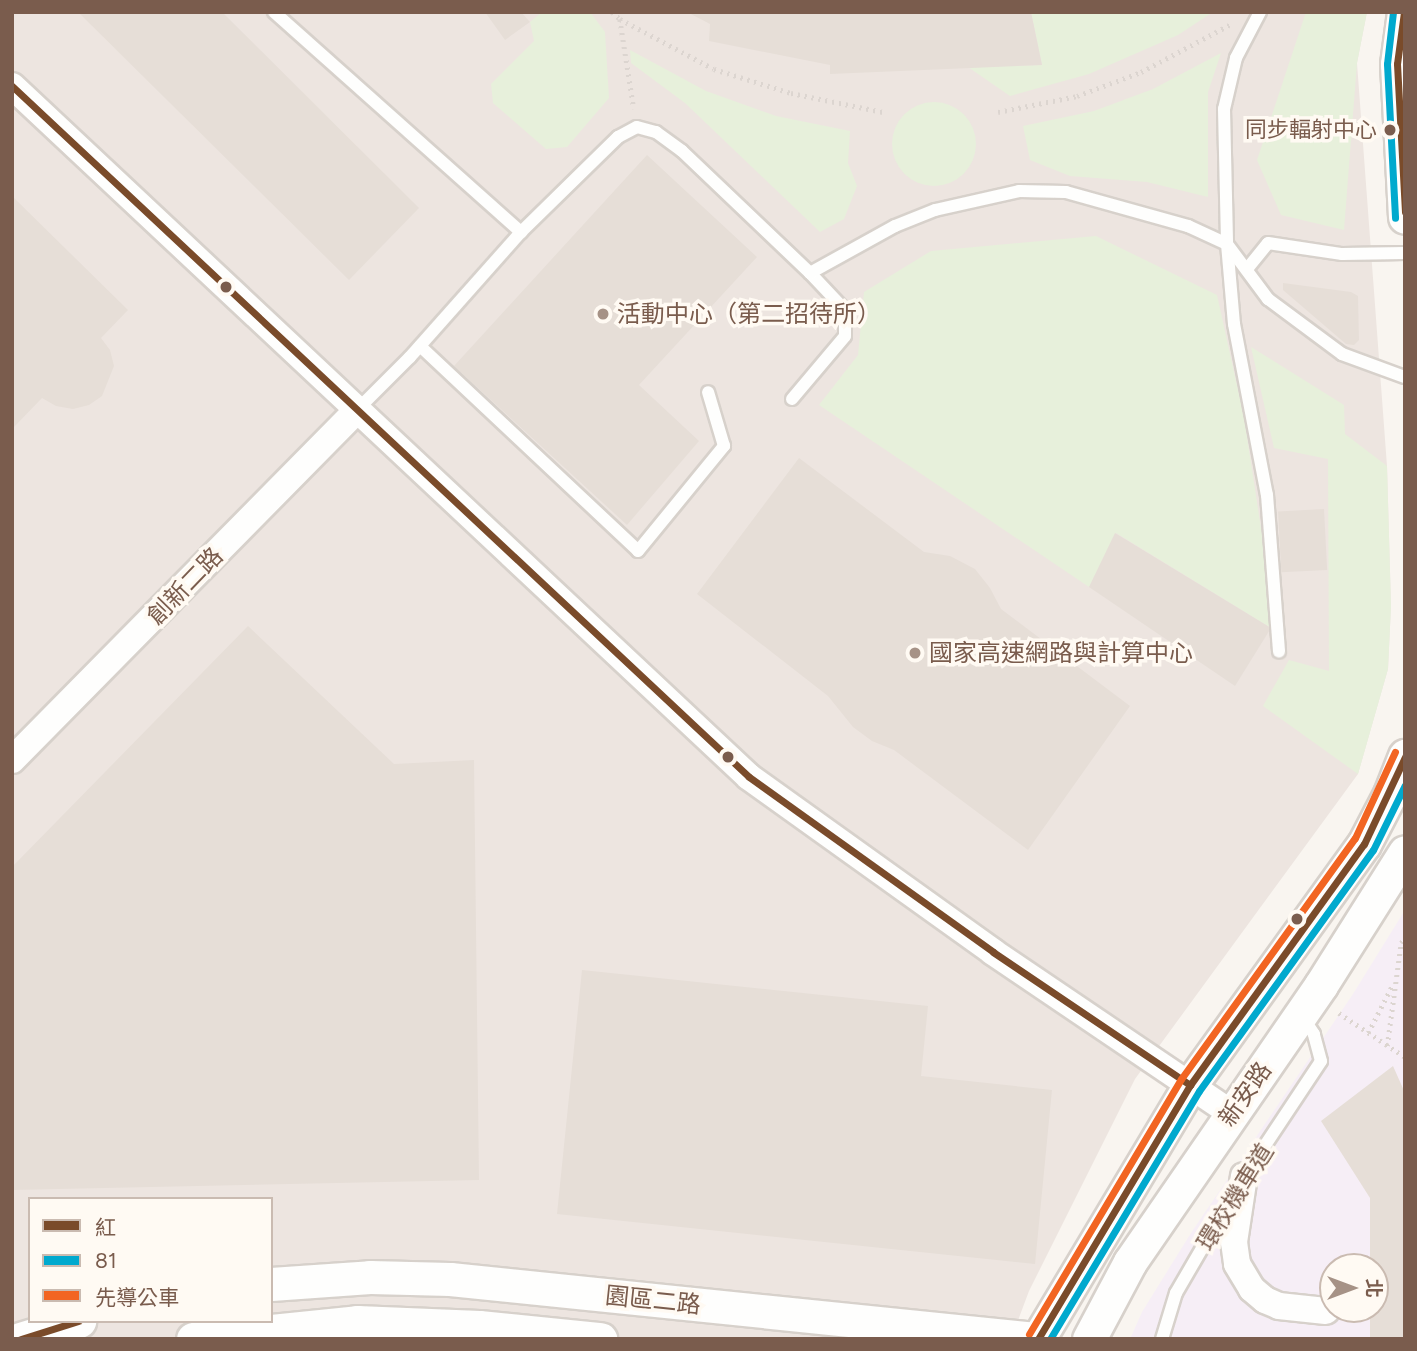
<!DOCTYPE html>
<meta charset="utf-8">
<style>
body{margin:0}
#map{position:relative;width:1417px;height:1351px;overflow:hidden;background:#f9f5f0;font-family:Figtree,"Noto Sans TC",sans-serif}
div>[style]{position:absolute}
.industrial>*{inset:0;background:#ede5e0}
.education>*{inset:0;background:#f6eef6}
.green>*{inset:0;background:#e7f0db}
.round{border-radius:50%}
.building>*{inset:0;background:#e6ded7;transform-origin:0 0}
.path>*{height:4.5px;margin-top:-2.25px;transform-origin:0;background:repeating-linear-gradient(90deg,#dcd5d0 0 2px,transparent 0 7px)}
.roads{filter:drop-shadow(2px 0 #d7d1cb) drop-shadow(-2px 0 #d7d1cb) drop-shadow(0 2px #d7d1cb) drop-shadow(0 -2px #d7d1cb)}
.service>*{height:12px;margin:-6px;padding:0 6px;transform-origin:6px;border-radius:6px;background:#fefefd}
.minor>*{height:26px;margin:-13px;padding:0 13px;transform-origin:13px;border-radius:13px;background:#fefefd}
.tertiary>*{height:33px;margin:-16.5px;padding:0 16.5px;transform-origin:16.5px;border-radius:16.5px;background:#fefefd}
.bus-1>*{height:7px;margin:-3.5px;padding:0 3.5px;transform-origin:3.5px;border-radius:3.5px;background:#7a4b2a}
.bus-2>*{height:7px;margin:-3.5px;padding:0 3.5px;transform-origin:3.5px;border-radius:3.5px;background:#00a9ce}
.bus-3>*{height:7px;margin:-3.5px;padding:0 3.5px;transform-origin:3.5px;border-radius:3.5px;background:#f26522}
.dots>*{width:19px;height:19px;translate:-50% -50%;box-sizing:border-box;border:4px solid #fffaf3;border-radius:50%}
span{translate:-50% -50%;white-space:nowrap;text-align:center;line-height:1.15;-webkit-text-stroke:7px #fffaf3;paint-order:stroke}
.bus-label{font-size:22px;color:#7a5c4d}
.right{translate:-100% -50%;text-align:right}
.poi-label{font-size:24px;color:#7a5c4d}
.left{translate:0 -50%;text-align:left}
.street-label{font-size:24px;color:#7a5c4d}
.frame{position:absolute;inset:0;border:14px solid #7a5c4d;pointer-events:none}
.legend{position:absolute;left:28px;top:1197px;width:245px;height:126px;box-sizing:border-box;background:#fffaf3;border:2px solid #cabbb1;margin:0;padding:9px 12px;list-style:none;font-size:21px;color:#7a5c4d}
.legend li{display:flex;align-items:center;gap:14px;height:35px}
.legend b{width:35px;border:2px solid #cabbb1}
.north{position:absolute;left:1319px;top:1253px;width:70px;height:70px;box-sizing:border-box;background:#fffaf3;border:2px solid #cabbb1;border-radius:50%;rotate:90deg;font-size:19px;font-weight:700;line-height:28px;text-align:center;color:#7a5c4d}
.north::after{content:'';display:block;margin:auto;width:24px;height:32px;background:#a69286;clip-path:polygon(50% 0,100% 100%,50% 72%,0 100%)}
</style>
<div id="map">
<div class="industrial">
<div style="clip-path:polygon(evenodd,12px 12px,1367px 12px,1357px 63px,1387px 466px,1391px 606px,1388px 669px,1358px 774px,1135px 1079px,1029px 1291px,1011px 1339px,12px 1339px,12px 12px,30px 1199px,271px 1199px,271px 1321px,30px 1321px,30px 1199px)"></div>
</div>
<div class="education">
<div style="clip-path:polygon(evenodd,1405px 910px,1405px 1339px,1130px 1339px,1142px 1312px,1191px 1233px,1353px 994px,1405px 910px,1333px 1267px,1375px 1267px,1375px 1309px,1333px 1309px,1333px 1267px)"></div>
</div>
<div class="green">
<div style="clip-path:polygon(542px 12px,590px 12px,605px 32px,609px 98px,567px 147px,546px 149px,493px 103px,491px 84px,534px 41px,530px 22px)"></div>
<div style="clip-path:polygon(1031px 12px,1213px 12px,1178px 35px,1089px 74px,1010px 96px,968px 67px,1042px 65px)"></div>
<div style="clip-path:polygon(1306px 12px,1367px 12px,1357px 63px,1344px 230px,1281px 215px,1257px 160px)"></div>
<div style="clip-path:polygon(630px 50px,706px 91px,776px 116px,850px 131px,848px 163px,857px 186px,844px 219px,820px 232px,685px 103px,631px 63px)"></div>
<div style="clip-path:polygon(1221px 53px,1208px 92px,1208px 197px,1147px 182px,1070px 176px,1030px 160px,1023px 126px,1094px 111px,1153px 89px)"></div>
<div class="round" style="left:892px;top:102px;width:84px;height:84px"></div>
<div style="clip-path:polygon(1096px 236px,1217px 295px,1244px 417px,1266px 561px,1271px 628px,1116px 533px,1089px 587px,819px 405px,858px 355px,864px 292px,931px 251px)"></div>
<div style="clip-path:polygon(1251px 347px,1344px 405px,1345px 434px,1387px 466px,1391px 606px,1388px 669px,1358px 774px,1263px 706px,1289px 660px,1329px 671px,1328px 459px,1274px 448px)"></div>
</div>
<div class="building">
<div style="clip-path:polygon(78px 12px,222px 12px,419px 208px,349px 280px)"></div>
<div style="clip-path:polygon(485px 12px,521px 12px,530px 22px,505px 40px)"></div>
<div style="clip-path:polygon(687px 12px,1031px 12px,1042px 65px,830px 74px,830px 65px,709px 41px,710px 24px)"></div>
<div style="clip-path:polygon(647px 155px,757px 257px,639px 385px,699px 441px,627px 525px,454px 366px)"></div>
<div style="clip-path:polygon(12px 196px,128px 310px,101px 338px,110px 350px,114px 366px,102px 396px,89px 405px,73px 409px,56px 406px,42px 398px,14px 427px)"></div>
<div style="clip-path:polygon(1283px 283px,1351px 292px,1358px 296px,1359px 340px,1354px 345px,1346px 344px,1283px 290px)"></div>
<div style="clip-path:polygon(799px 458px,924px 552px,950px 556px,975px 569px,990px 588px,1001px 609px,1130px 706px,1028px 850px,894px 750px,872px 741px,853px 727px,828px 696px,697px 594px)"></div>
<div style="left:1324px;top:509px;width:61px;height:46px;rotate:87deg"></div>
<div style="clip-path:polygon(1115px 533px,1271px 628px,1235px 686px,1089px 587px)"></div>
<div style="clip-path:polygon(248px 626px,394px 764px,474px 760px,479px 1180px,12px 1190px,12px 867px)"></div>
<div style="clip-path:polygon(582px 970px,928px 1006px,921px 1076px,1052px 1090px,1035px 1264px,557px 1214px)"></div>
<div style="clip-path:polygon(1393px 1066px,1405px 1093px,1405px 1339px,1370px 1339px,1370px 1309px,1375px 1309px,1375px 1267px,1370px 1267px,1370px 1198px,1321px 1121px)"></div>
</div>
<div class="path">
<div style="left:612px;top:12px;width:11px;rotate:41deg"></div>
<div style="left:620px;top:19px;width:91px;rotate:81.2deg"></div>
<div style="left:621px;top:12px;width:7px;rotate:98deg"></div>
<div style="left:620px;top:19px;width:106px;rotate:28deg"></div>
<div style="left:714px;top:69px;width:81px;rotate:17.3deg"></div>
<div style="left:791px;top:93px;width:94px;rotate:11.7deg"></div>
<div style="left:998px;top:112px;width:81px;rotate:-11.4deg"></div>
<div style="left:1077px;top:96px;width:68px;rotate:-20.6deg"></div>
<div style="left:1141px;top:72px;width:102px;rotate:-28.1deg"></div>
<div style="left:1339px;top:1013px;width:79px;rotate:33.7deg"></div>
<div style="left:1368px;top:1033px;width:55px;rotate:-63deg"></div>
<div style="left:1387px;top:1046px;width:104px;rotate:-82.3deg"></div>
<div style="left:1401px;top:943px;width:6px;rotate:-51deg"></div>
</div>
<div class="roads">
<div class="service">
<div style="left:274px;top:12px;width:331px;rotate:41.7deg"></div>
<div style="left:1260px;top:12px;width:52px;rotate:117.6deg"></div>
<div style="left:1236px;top:58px;width:52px;rotate:103.2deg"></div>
<div style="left:1224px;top:109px;width:135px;rotate:88.7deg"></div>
<div style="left:1227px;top:244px;width:80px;rotate:85deg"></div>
<div style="left:1234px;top:324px;width:174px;rotate:79.1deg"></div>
<div style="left:1267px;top:495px;width:157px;rotate:85.6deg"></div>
<div style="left:1247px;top:269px;width:33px;rotate:-51deg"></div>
<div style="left:1268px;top:243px;width:75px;rotate:8.5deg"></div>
<div style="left:1342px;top:254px;width:63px;rotate:-0.9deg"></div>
<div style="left:420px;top:346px;width:299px;rotate:43.2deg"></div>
<div style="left:638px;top:551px;width:136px;rotate:-50.7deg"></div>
<div style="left:724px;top:446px;width:56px;rotate:-106.5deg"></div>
<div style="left:792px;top:399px;width:82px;rotate:-49.9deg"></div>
<div style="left:845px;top:336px;width:26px;rotate:-90deg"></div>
<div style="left:845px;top:310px;width:51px;rotate:-133.4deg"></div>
<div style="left:356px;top:411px;width:76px;rotate:-45deg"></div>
<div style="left:410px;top:357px;width:167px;rotate:-48.4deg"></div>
<div style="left:521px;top:232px;width:136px;rotate:-44.4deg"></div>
<div style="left:618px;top:137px;width:21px;rotate:-28deg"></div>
<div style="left:637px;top:127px;width:20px;rotate:15deg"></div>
<div style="left:656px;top:132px;width:32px;rotate:36deg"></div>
<div style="left:682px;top:151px;width:177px;rotate:43.6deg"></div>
<div style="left:810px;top:273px;width:97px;rotate:-28.9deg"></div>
<div style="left:895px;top:226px;width:43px;rotate:-21.8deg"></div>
<div style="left:935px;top:210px;width:86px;rotate:-12.7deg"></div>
<div style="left:1019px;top:191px;width:47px;rotate:1.2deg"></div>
<div style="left:1066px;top:192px;width:127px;rotate:15.6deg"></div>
<div style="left:1188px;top:226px;width:43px;rotate:24.8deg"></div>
<div style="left:1227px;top:244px;width:69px;rotate:53.3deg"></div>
<div style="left:1268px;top:299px;width:92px;rotate:36.6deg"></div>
<div style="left:1342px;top:354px;width:67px;rotate:20.1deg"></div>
<div style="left:1244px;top:1177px;width:139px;rotate:-56.4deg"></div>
<div style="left:1321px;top:1061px;width:28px;rotate:-105deg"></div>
<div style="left:1314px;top:1034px;width:22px;rotate:-124deg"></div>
<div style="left:1162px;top:1339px;width:48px;rotate:-73.1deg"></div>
<div style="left:1176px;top:1293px;width:113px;rotate:-59.8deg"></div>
</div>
<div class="minor">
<div style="left:12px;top:86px;width:1010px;rotate:43.15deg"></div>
<div style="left:749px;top:777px;width:300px;rotate:35.6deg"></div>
<div style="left:993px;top:952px;width:289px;rotate:34.1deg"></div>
<div style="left:12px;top:760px;width:490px;rotate:-45.4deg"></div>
<div style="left:1244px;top:1176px;width:67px;rotate:98.6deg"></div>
<div style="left:1234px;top:1242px;width:22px;rotate:82deg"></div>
<div style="left:1237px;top:1264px;width:29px;rotate:59deg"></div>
<div style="left:1252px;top:1289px;width:17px;rotate:40deg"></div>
<div style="left:1265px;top:1300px;width:15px;rotate:23deg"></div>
<div style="left:1279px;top:1306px;width:47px;rotate:6.1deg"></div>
</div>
<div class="tertiary">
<div style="left:1404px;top:12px;width:52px;rotate:97.7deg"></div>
<div style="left:1397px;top:64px;width:153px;rotate:87deg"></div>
<div style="left:271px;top:1284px;width:99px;rotate:-4deg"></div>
<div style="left:370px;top:1277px;width:80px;rotate:1.4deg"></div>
<div style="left:450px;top:1279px;width:588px;rotate:5.86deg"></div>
<div style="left:20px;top:1339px;width:62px;rotate:-17deg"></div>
<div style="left:193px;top:1339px;width:165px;rotate:-5.9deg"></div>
<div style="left:357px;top:1322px;width:122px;rotate:2.3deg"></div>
<div style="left:479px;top:1327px;width:122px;rotate:5.7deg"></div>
<div style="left:1038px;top:1339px;width:296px;rotate:-59.1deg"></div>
<div style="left:1190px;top:1085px;width:297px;rotate:-54.2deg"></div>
<div style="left:1364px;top:844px;width:56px;rotate:-62.5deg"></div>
<div style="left:1390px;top:794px;width:41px;rotate:-68.5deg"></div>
<div style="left:1089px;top:1339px;width:87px;rotate:-62deg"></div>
<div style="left:1130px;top:1262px;width:336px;rotate:-55.4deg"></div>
<div style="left:1321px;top:985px;width:157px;rotate:-57.7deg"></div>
</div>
</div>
<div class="bus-1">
<div style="left:1404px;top:12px;width:52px;rotate:97.7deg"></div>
<div style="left:1397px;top:64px;width:148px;rotate:86.9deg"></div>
<div style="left:12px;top:86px;width:1010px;rotate:43.15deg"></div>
<div style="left:749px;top:777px;width:300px;rotate:35.6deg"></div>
<div style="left:993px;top:952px;width:238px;rotate:34deg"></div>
<div style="left:21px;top:1339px;width:60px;rotate:-17.5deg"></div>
<div style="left:1038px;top:1339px;width:296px;rotate:-59.1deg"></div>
<div style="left:1190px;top:1085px;width:297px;rotate:-54.2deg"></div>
<div style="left:1364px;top:844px;width:96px;rotate:-64.8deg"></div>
</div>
<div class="bus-2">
<div style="left:1393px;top:12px;width:52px;rotate:96.6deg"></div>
<div style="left:1387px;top:64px;width:154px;rotate:87deg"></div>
<div style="left:1050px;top:1339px;width:289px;rotate:-59deg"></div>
<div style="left:1199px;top:1091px;width:297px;rotate:-54.2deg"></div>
<div style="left:1373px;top:850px;width:72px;rotate:-63.8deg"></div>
</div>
<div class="bus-3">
<div style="left:1029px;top:1334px;width:297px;rotate:-59.2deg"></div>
<div style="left:1181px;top:1079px;width:297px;rotate:-54.2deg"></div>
<div style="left:1355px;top:838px;width:95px;rotate:-65.1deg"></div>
</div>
<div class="dots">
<div style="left:1390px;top:130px;background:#7a5c4d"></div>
<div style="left:226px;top:287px;background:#7a5c4d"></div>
<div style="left:603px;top:314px;background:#a69286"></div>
<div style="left:915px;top:653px;background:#a69286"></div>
<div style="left:728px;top:757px;background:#7a5c4d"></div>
<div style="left:1297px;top:919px;background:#7a5c4d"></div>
</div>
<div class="bus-label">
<span class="right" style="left:1377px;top:130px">同步輻射中心</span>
</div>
<div class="poi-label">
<span class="left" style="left:617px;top:314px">活動中心（第二招待所）</span>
<span class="left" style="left:929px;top:653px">國家高速網路與計算中心</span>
</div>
<div class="street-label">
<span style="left:185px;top:586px;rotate:-46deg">創新二路</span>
<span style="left:1245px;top:1094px;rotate:-55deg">新安路</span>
<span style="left:1235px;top:1197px;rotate:-58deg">環校機車道</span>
<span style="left:653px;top:1300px;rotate:6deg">園區二路</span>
</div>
<div class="frame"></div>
<ul class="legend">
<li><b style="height:9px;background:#7a4b2a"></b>紅</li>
<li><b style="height:9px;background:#00a9ce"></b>81</li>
<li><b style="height:9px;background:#f26522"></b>先導公車</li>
</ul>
<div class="north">北</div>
</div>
